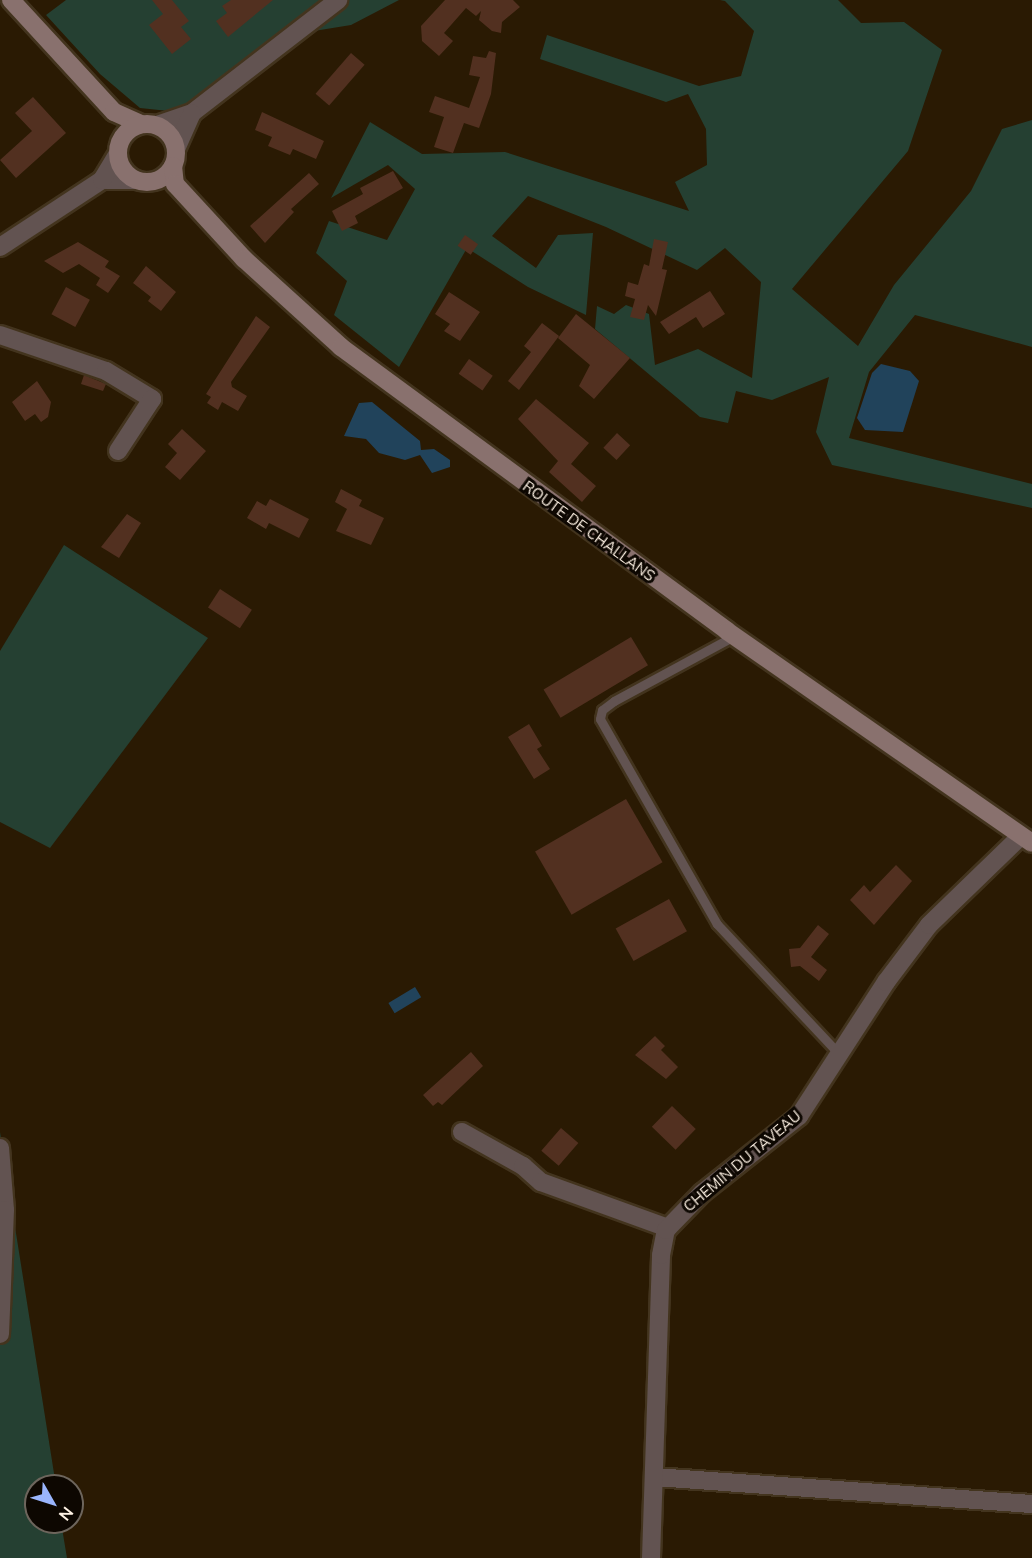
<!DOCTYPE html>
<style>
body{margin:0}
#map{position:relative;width:1032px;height:1558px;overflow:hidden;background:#2a1a03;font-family:Mulish,sans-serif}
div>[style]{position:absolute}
.green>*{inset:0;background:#254032}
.water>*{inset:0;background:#21435b;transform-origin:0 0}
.building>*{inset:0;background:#523020;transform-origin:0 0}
.roads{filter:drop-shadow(2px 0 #43341e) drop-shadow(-2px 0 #43341e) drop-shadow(0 2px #43341e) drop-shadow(0 -2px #43341e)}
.service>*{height:9px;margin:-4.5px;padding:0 4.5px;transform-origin:4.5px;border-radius:4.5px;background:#625351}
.minor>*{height:18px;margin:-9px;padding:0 9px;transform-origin:9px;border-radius:9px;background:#625351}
.secondary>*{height:18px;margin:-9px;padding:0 9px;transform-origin:9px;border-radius:9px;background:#89716e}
.secondary>.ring{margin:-9px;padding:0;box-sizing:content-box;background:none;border:18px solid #89716e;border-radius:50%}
span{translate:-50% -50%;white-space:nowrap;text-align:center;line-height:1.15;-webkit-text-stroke:6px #0d0701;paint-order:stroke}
.street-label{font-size:15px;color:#fef2e4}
.north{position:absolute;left:24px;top:1474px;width:60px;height:60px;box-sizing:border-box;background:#0d0701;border:2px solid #6d655c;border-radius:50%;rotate:129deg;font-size:16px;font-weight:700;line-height:24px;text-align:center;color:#fef2e4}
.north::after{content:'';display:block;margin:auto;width:21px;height:27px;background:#9ab5fd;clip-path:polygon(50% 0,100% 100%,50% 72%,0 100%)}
</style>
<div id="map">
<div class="green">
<div style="clip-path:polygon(66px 0,399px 0,351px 25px,277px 37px,178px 112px,140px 108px,100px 74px,46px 15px)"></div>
<div style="clip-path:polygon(720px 0,838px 0,861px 23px,904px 22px,942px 50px,908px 151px,792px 289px,858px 346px,894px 285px,971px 191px,1002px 129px,1032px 120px,1032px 347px,915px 315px,869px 372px,849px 438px,1032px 484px,1032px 508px,832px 465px,816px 432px,829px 377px,772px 400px,736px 391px,728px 423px,700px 417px,595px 329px,597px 306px,614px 314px,626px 305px,649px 314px,655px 365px,698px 349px,752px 378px,761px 282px,725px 248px,697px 270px,606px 227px,528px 196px,492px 236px,536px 268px,558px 235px,593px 233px,586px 315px,528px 287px,467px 248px,399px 367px,334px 315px,347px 281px,316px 253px,329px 221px,387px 240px,415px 189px,388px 165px,331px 198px,370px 122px,422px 154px,505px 152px,689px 211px,675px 182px,707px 165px,706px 129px,688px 94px,666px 102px,540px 59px,547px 35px,699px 86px,741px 76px,754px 31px,725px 1px)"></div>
<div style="clip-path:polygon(64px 545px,208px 638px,50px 848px,0 822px,0 651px)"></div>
<div style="clip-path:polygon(0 1132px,56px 1486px,36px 1486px,36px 1522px,61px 1522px,67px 1558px,0 1558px)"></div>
</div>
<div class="water">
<div style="clip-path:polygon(881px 364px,910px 371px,919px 381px,903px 432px,865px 430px,857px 418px,872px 373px)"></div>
<div style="clip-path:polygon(372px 402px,420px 441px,421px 450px,434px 449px,450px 460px,450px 467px,432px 473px,420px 455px,405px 460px,379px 453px,366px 439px,344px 436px,359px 403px)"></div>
<div style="left:415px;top:987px;width:12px;height:31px;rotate:59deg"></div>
</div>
<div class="building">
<div style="clip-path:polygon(152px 0,172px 0,189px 21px,181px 27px,191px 39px,172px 54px,149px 25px,163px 14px)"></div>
<div style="clip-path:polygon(231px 0,273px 0,228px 37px,216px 21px,227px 13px,222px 6px)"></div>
<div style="clip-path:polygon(445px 0,513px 0,520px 7px,502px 22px,501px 33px,492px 31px,479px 20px,481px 11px,476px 16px,466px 8px,444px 33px,453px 41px,439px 56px,422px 41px,421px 26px)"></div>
<div style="clip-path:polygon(489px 51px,496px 53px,491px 94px,479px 128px,464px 123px,453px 153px,434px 147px,444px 117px,429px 112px,435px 96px,469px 108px,480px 77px,469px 75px,473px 56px,486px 58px)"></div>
<div style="left:351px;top:53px;width:18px;height:54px;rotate:41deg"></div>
<div style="clip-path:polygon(33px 97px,66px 133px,16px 178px,0 160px,32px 131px,15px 113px)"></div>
<div style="clip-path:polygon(262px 112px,324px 141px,316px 159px,293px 149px,290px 155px,268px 146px,272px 137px,255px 130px)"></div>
<div style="clip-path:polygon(393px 171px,403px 188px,355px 216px,358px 223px,342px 231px,332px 211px,363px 194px,360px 188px)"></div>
<div style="clip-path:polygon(309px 173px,319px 184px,291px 209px,294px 212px,265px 243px,250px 226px)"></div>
<div style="left:465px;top:235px;width:16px;height:13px;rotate:35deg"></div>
<div style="clip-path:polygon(654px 239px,668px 242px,662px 269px,667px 270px,656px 316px,648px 305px,644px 320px,630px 317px,635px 299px,625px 296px,628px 282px,638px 285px,644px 264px,649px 266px)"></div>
<div style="clip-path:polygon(78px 242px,109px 261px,105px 267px,120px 276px,108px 293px,96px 285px,100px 278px,79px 264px,63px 273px,44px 261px)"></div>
<div style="clip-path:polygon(146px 266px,176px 292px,161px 311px,148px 301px,151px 297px,133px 283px)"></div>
<div style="left:66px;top:287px;width:27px;height:31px;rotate:28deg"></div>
<div style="clip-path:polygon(710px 291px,725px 314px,703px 328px,696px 317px,669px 334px,660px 322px)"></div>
<div style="clip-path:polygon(449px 292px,480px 312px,460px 341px,444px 331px,450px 324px,435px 314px)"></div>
<div style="clip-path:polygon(576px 314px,630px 358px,594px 399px,579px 386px,590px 365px,558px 338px)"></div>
<div style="clip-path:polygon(256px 316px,270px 327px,231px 382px,232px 387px,247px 396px,238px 411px,222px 402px,218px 410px,207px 403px,211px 397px,206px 394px)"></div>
<div style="clip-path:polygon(542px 323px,559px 336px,519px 390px,508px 381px,531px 352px,524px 346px)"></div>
<div style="left:469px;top:359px;width:29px;height:18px;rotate:35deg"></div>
<div style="clip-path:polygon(84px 375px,106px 384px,103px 391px,81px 384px)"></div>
<div style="clip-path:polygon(37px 381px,51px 402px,48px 417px,41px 422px,35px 414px,25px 421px,12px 402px)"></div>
<div style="clip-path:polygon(536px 399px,589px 443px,571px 464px,596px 486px,582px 502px,549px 472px,558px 461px,518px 419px)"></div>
<div style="clip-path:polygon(182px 429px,206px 451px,180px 480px,165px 467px,177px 453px,168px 444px)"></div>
<div style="left:617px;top:433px;width:18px;height:20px;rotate:43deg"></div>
<div style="clip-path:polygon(341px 489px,362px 500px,359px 506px,384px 518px,371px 545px,336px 531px,347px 509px,335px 502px)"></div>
<div style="clip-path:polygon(270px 499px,309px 519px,299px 538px,269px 523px,266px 529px,247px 518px,257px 501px,266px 506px)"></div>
<div style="clip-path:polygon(127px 514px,141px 523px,119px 558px,101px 547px)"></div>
<div style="left:220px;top:589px;width:38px;height:22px;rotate:33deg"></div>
<div style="left:631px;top:637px;width:33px;height:102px;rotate:59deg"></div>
<div style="clip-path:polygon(529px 724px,542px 746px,537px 749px,550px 769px,534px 779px,508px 737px)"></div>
<div style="left:626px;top:799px;width:73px;height:105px;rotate:60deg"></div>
<div style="clip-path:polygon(896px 865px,912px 881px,874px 925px,850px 900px,864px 885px,870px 892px)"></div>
<div style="left:669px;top:899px;width:37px;height:61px;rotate:61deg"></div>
<div style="clip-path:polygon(818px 925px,829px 934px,811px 957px,827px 970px,819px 981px,800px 966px,791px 967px,789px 949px,800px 948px)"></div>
<div style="clip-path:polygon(655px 1036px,665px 1046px,661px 1050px,678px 1067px,666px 1079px,635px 1055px)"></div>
<div style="clip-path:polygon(471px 1052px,483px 1066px,442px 1105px,438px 1102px,433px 1106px,423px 1095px)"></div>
<div style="left:672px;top:1106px;width:33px;height:29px;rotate:44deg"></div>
<div style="left:561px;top:1128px;width:23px;height:30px;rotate:41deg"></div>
</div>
<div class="roads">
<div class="service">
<div style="left:734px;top:636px;width:136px;rotate:151.6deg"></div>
<div style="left:614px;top:701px;width:15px;rotate:143deg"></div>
<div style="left:602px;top:710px;width:9px;rotate:103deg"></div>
<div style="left:600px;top:719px;width:236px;rotate:60.3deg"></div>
<div style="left:717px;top:924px;width:178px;rotate:46.8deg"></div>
</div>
<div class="minor">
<div style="left:157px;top:125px;width:37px;rotate:-19deg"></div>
<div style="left:192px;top:113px;width:185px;rotate:-37.7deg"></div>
<div style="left:176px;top:149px;width:39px;rotate:-66deg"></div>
<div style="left:102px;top:180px;width:34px"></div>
<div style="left:0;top:247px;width:122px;rotate:-33.3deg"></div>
<div style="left:102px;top:180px;width:31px;rotate:-59deg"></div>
<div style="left:0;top:335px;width:112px;rotate:18.8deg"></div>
<div style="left:106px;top:371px;width:54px;rotate:31.3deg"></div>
<div style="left:152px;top:399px;width:62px;rotate:123.2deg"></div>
<div style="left:462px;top:1132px;width:70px;rotate:29.1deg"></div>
<div style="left:523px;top:1166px;width:24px;rotate:42deg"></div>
<div style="left:541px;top:1182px;width:135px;rotate:19.9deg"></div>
<div style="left:0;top:1148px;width:62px;rotate:85.4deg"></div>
<div style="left:5px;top:1210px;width:124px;rotate:92.3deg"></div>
<div style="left:655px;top:1477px;width:378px;rotate:4.1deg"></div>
<div style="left:651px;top:1558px;width:303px;rotate:-88.1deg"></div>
<div style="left:661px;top:1255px;width:25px;rotate:-79deg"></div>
<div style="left:666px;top:1230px;width:52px;rotate:-45.8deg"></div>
<div style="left:702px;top:1193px;width:124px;rotate:-38.4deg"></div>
<div style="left:799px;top:1116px;width:160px;rotate:-57deg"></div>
<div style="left:886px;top:982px;width:71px;rotate:-53deg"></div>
<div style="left:929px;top:925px;width:128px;rotate:-44.1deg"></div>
</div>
<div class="secondary">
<div style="left:11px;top:0;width:152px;rotate:47.4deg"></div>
<div style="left:114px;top:112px;width:30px;rotate:24deg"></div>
<div class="ring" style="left:118px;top:124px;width:40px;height:40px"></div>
<div style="left:173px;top:166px;width:18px;rotate:84deg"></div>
<div style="left:175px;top:184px;width:102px;rotate:47.4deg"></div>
<div style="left:244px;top:259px;width:131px;rotate:42.2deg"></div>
<div style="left:341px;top:347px;width:479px;rotate:36.3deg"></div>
<div style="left:727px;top:631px;width:371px;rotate:34.8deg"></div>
</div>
</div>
<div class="street-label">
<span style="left:589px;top:531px;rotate:36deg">ROUTE DE CHALLANS</span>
<span style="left:742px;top:1161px;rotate:-40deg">CHEMIN DU TAVEAU</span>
</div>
<div class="north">N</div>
</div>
